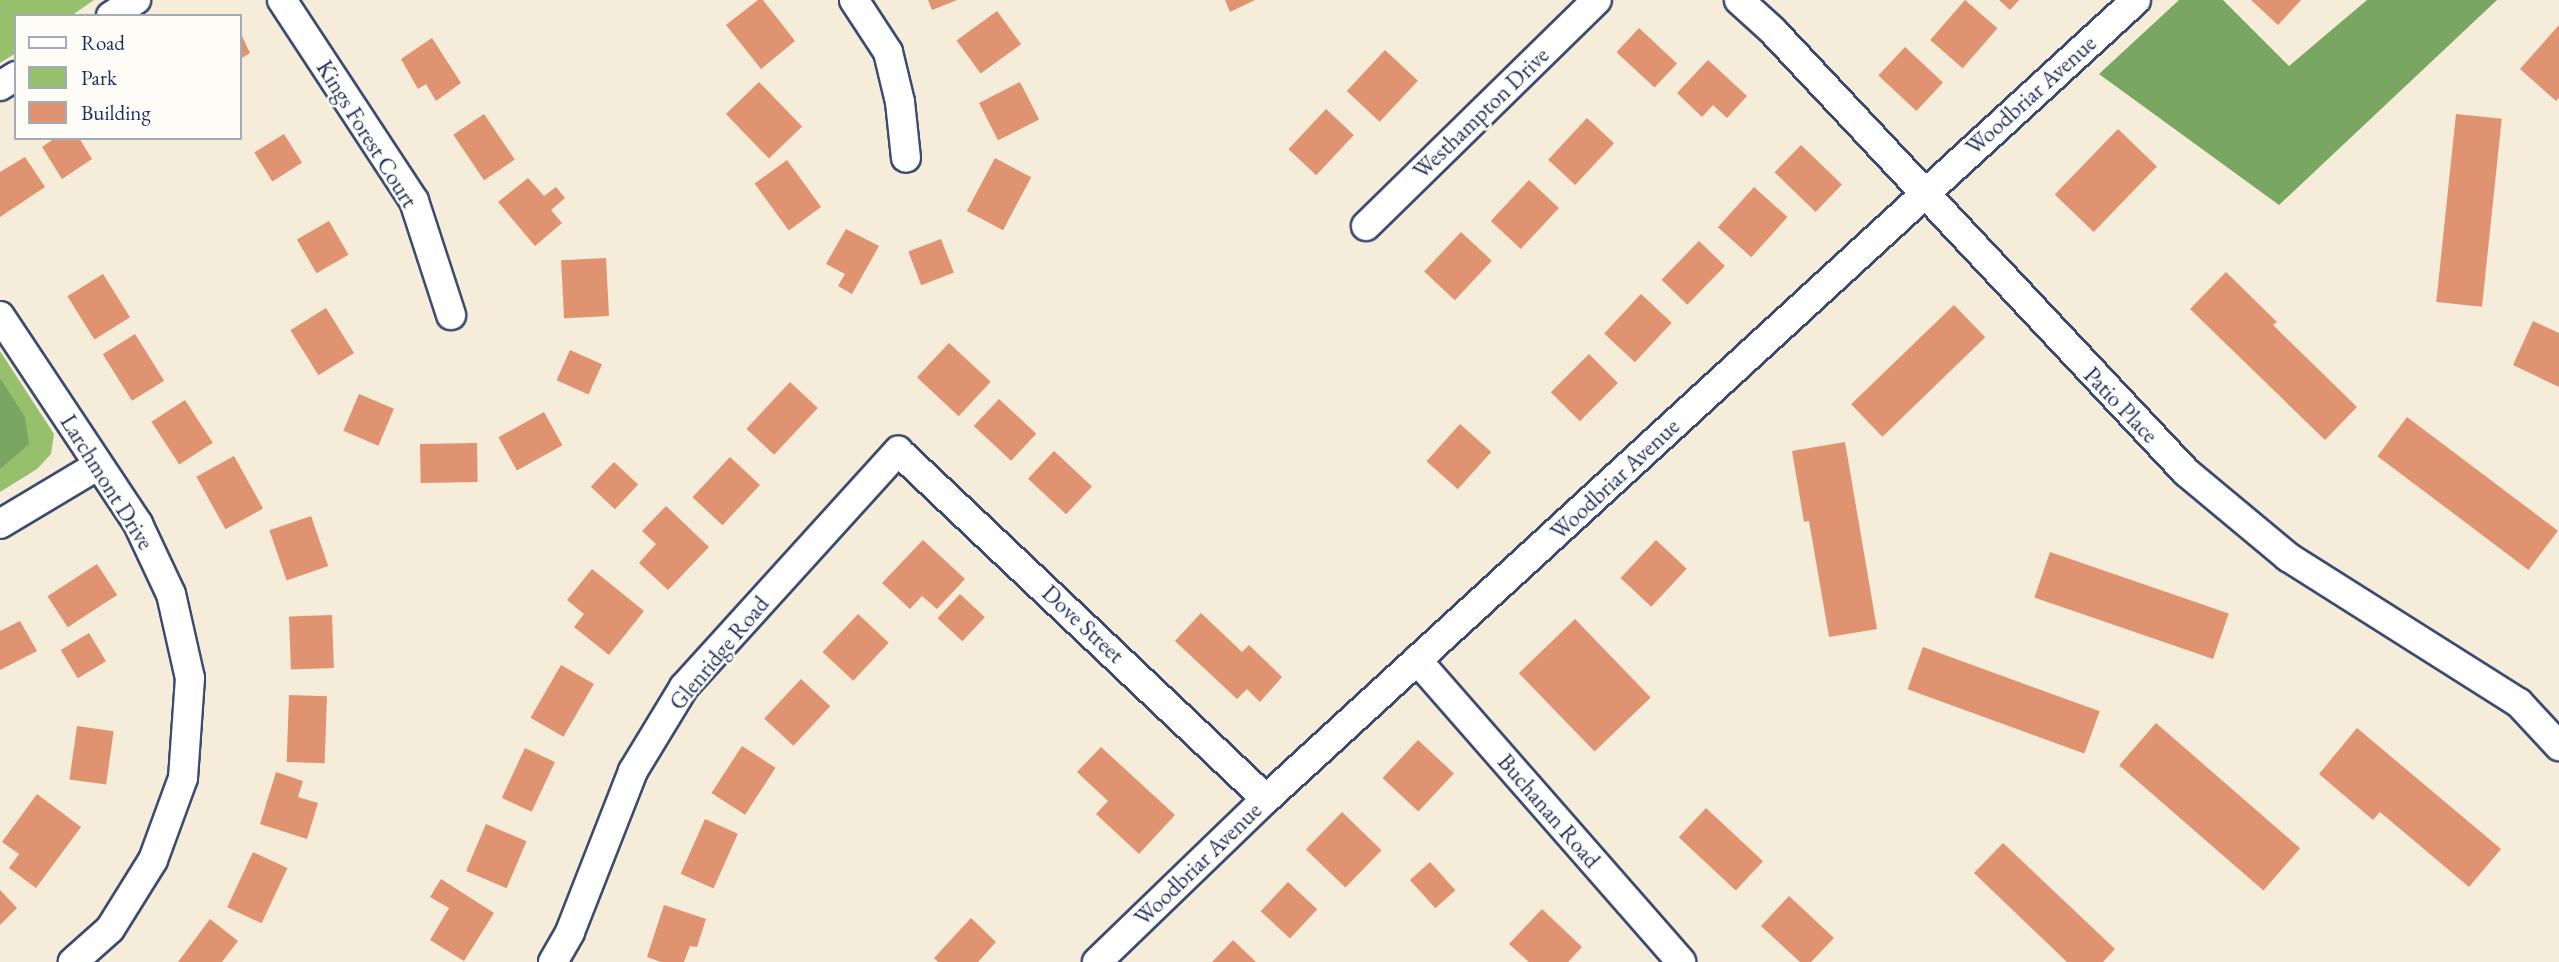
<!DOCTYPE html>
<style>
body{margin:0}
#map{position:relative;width:2559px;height:962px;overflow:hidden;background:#f6ecda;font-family:"EB Garamond",serif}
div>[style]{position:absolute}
.green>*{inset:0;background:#97c06d}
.forest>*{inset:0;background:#79a660}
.building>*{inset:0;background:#e09370;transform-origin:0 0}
.roads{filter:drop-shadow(2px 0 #3c4b71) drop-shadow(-2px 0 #3c4b71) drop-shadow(0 2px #3c4b71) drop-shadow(0 -2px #3c4b71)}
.minor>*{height:28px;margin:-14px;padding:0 14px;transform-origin:14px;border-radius:14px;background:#fff}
span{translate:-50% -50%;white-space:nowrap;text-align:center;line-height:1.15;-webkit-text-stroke:5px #fdfcf7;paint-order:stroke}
.street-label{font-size:23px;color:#1b2f5e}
.legend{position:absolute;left:14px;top:14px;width:228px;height:126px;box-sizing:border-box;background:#fdfcf7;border:2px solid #a3aaba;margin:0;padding:9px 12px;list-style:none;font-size:21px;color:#1b2f5e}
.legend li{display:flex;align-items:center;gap:14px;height:35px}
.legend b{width:35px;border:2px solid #a3aaba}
</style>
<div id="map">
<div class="green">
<div style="clip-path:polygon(0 0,94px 0,71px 16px,16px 16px,16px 53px,0 63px)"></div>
<div style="clip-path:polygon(0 351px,54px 434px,51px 454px,37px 469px,0 492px)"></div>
</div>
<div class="forest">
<div style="clip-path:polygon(2179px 0,2223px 0,2289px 66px,2367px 0,2497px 0,2279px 205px,2099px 74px)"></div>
<div style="clip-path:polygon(0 378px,25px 417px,29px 444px,0 469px)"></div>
</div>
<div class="building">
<div style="clip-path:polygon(758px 0,763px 0,795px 41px,761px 69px,726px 25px)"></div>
<div style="clip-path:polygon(928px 0,957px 0,932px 10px)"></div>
<div style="clip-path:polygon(1225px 0,1255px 0,1230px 12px)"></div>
<div style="left:1965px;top:0;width:43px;height:53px;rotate:41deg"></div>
<div style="clip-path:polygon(1999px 0,2019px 0,2010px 10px)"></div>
<div style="clip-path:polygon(2251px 0,2301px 0,2278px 25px)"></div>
<div style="left:997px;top:11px;width:41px;height:50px;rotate:54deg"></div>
<div style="clip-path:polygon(2559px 25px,2559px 98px,2556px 101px,2520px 69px)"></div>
<div style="left:1639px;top:28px;width:52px;height:33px;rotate:43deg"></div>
<div style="clip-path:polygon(240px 32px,250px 53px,240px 59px)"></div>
<div style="clip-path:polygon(432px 38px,461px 83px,436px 101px,426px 84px,418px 89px,401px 59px)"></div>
<div style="left:1905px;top:47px;width:52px;height:39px;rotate:43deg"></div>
<div style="left:1385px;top:50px;width:45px;height:56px;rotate:43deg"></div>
<div style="clip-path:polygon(1708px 60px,1747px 96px,1727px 118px,1713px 105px,1702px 117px,1677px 93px)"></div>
<div style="left:759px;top:82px;width:62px;height:46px;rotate:46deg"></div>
<div style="left:1020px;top:82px;width:42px;height:46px;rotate:63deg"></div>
<div style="left:1326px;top:109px;width:38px;height:55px;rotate:43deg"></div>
<div style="left:484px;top:114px;width:55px;height:37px;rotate:56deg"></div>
<div style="left:2456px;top:114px;width:46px;height:189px;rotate:6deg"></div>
<div style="left:1587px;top:118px;width:37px;height:57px;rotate:43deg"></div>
<div style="left:2118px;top:129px;width:54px;height:91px;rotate:44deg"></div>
<div style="left:284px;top:134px;width:34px;height:35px;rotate:58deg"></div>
<div style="clip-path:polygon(55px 138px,79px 138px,92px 159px,62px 179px,42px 147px)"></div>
<div style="left:1801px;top:145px;width:57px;height:38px;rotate:44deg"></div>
<div style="clip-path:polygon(25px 157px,45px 187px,0 217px,0 172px)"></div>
<div style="left:995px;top:158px;width:41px;height:60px;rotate:28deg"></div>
<div style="left:787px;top:160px;width:58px;height:40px;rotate:54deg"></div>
<div style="clip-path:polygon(528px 178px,544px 196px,556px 187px,565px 198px,551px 210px,562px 223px,535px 246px,498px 202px)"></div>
<div style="left:1529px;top:180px;width:41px;height:56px;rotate:43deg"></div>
<div style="left:1754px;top:187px;width:45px;height:54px;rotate:42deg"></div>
<div style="left:329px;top:221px;width:39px;height:37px;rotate:60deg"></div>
<div style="clip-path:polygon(846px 229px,879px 246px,852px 294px,838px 286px,845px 274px,826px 264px)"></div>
<div style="left:1461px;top:232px;width:42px;height:54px;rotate:43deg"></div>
<div style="left:941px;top:239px;width:36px;height:35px;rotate:69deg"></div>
<div style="left:1699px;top:241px;width:36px;height:54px;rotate:44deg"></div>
<div style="left:606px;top:258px;width:58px;height:45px;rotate:87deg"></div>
<div style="clip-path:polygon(2226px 272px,2277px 322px,2273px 325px,2357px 407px,2325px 440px,2190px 309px)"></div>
<div style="left:103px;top:274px;width:51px;height:42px;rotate:58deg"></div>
<div style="left:1641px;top:294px;width:42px;height:54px;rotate:43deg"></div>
<div style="left:1954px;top:305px;width:45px;height:143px;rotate:46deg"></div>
<div style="left:326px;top:308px;width:53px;height:42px;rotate:58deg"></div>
<div style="clip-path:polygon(2533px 321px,2559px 333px,2559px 387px,2513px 365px)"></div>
<div style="left:135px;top:334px;width:55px;height:38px;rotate:58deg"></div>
<div style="left:949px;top:343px;width:57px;height:47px;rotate:43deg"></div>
<div style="left:570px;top:350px;width:35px;height:33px;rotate:24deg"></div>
<div style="left:1589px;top:354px;width:41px;height:54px;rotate:45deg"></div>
<div style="left:790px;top:382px;width:38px;height:64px;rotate:43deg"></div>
<div style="left:359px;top:394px;width:38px;height:40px;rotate:23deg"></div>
<div style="left:999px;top:399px;width:51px;height:37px;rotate:43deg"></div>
<div style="left:185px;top:400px;width:51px;height:40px;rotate:57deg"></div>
<div style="left:544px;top:412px;width:38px;height:52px;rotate:61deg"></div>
<div style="left:2407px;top:417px;width:189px;height:49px;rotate:37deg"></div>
<div style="left:1460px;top:424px;width:42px;height:50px;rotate:42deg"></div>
<div style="clip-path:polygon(1845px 442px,1877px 629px,1829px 637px,1809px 521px,1804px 522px,1792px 451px)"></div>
<div style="left:477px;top:443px;width:39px;height:57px;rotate:89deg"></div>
<div style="left:1054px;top:451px;width:52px;height:38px;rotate:43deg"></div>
<div style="left:234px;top:456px;width:60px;height:43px;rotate:61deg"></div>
<div style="left:730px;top:457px;width:41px;height:55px;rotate:43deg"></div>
<div style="left:614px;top:462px;width:33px;height:34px;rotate:43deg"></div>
<div style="clip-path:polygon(666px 506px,709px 547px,668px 590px,639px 563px,656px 544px,642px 531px)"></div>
<div style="left:311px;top:516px;width:53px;height:44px;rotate:71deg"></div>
<div style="clip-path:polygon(923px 540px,965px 579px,937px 609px,922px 596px,910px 609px,882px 583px)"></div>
<div style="left:1656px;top:540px;width:42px;height:52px;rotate:43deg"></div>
<div style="left:2050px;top:552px;width:189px;height:48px;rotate:19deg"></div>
<div style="left:97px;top:564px;width:37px;height:59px;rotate:57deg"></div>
<div style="clip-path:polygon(592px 569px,644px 611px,609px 655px,574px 627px,584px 614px,567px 600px)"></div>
<div style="left:960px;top:594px;width:34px;height:33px;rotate:43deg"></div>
<div style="clip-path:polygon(1201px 613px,1242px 652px,1249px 645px,1282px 677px,1260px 702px,1247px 689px,1237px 699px,1175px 641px)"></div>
<div style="left:858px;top:614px;width:42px;height:52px;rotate:43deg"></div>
<div style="left:332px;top:615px;width:53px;height:43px;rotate:88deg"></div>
<div style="left:1575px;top:619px;width:109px;height:78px;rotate:46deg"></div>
<div style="clip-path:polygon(20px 621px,37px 651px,0 670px,0 631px)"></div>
<div style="left:89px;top:633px;width:33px;height:33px;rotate:59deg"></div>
<div style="left:1923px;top:647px;width:188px;height:45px;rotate:20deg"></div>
<div style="left:561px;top:665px;width:38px;height:61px;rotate:30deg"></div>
<div style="left:801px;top:679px;width:40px;height:54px;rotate:43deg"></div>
<div style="left:289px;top:695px;width:38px;height:67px;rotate:2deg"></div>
<div style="left:2156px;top:723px;width:191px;height:56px;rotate:41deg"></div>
<div style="left:77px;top:726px;width:37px;height:54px;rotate:8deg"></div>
<div style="clip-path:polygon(2357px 728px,2501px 849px,2469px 887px,2380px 812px,2373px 820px,2319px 774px)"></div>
<div style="left:1418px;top:740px;width:49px;height:52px;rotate:43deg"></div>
<div style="left:742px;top:746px;width:40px;height:56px;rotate:33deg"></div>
<div style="clip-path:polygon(1101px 747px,1175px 815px,1139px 854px,1096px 814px,1108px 801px,1077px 772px)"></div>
<div style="left:525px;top:748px;width:33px;height:55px;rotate:25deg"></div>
<div style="clip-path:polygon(276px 772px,303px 781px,298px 797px,318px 803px,307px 839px,260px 824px)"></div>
<div style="clip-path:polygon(37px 794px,81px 827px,36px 888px,9px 868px,19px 854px,2px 842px)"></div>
<div style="left:1706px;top:808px;width:78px;height:40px;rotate:43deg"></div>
<div style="left:1342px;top:812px;width:55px;height:52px;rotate:44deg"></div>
<div style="left:705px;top:819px;width:36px;height:60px;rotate:24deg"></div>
<div style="left:486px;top:824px;width:44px;height:51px;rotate:23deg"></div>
<div style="clip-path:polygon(2003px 843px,2115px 949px,2103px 962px,2067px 962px,1974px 873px)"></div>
<div style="left:253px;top:852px;width:38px;height:61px;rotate:25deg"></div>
<div style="left:1430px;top:862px;width:38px;height:27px;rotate:48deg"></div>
<div style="clip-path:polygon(441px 879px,494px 913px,464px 961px,430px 940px,449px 908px,430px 897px)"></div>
<div style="left:1288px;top:882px;width:40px;height:40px;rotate:43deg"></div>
<div style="clip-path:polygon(0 890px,17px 908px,0 925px)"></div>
<div style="clip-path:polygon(1789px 896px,1834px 938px,1811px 962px,1800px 962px,1761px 926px)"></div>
<div style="clip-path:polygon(664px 905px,706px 919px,697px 947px,690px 946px,684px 962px,661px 962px,647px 957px)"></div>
<div style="clip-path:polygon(1542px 909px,1582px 947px,1568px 962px,1529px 962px,1509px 944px)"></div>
<div style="clip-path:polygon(971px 918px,996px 942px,978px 962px,938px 962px,934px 958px)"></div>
<div style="clip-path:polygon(210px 919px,238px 941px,222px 962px,178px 962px)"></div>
<div style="clip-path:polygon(1233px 940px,1256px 962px,1212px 962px)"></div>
</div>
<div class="roads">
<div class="minor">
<div style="left:282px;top:0;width:240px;rotate:56.7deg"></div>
<div style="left:414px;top:201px;width:120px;rotate:72deg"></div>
<div style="left:854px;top:0;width:62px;rotate:56.8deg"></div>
<div style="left:888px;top:52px;width:51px;rotate:76.5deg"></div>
<div style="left:900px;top:102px;width:56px;rotate:83.9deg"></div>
<div style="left:1739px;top:0;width:45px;rotate:42.3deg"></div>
<div style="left:1772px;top:30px;width:606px;rotate:46.87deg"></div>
<div style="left:2186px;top:472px;width:133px;rotate:39.8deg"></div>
<div style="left:2288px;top:557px;width:273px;rotate:32.3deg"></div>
<div style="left:2519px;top:703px;width:59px;rotate:47.1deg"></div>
<div style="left:111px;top:16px;width:30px;rotate:-33deg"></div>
<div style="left:0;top:86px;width:19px;rotate:-32deg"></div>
<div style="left:1366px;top:226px;width:323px;rotate:-44.4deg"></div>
<div style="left:0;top:316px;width:250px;rotate:56.4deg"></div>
<div style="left:138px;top:524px;width:77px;rotate:64.8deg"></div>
<div style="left:171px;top:594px;width:86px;rotate:77.3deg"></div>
<div style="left:190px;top:678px;width:100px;rotate:94deg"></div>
<div style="left:183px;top:778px;width:87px;rotate:110.1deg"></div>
<div style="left:153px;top:860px;width:81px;rotate:121.9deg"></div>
<div style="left:110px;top:929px;width:50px;rotate:138.3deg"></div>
<div style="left:0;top:524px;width:113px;rotate:-30.9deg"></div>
<div style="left:1417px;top:660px;width:401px;rotate:48.8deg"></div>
<div style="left:553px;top:962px;width:34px;rotate:-60deg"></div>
<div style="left:570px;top:932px;width:173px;rotate:-68.6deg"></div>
<div style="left:633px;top:771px;width:98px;rotate:-58.7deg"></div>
<div style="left:684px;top:687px;width:319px;rotate:-47.8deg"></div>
<div style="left:898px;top:451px;width:506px;rotate:43.4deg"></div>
<div style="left:1097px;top:962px;width:235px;rotate:-44deg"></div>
<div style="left:1266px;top:799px;width:1181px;rotate:-42.56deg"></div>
</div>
</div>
<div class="street-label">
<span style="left:2031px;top:95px;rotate:-42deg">Woodbriar Avenue</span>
<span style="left:1481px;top:113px;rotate:-44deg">Westhampton Drive</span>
<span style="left:367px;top:134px;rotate:58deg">Kings Forest Court</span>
<span style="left:2121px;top:405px;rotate:46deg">Patio Place</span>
<span style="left:1615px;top:479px;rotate:-43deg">Woodbriar Avenue</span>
<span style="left:107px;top:482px;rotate:58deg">Larchmont Drive</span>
<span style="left:1083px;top:624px;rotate:43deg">Dove Street</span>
<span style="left:719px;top:653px;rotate:-50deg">Glenridge Road</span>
<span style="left:1549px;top:811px;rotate:49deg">Buchanan Road</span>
<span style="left:1198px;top:864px;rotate:-44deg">Woodbriar Avenue</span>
</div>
<ul class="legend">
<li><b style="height:9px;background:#fff"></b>Road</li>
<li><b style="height:19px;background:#97c06d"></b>Park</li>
<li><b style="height:19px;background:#e09370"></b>Building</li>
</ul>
</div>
